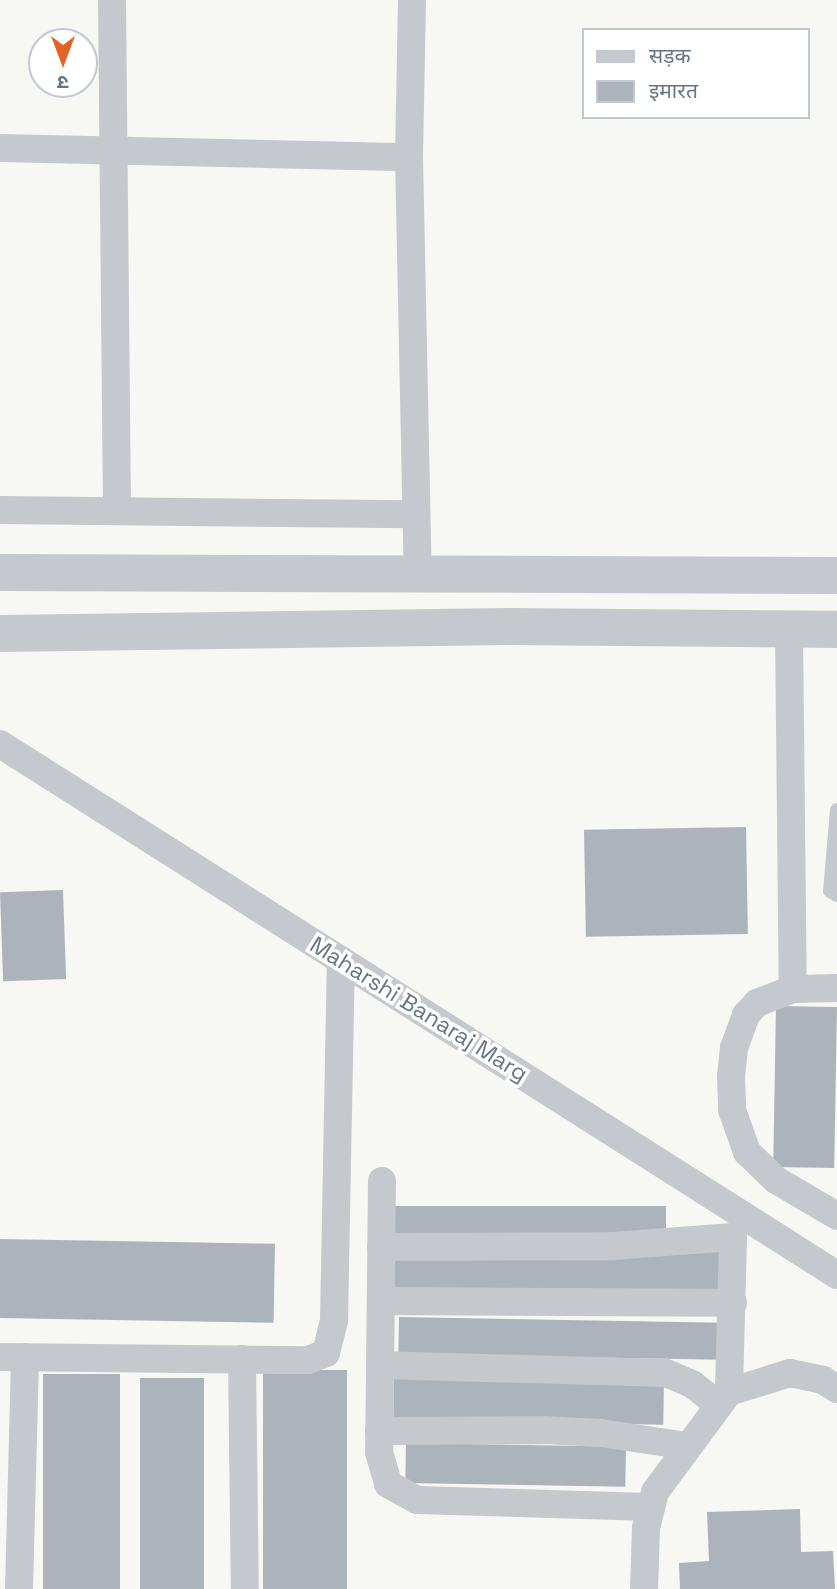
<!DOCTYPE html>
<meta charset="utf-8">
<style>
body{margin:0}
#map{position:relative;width:837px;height:1589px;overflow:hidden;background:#f7f7f4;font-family:"Space Grotesk","Noto Sans Devanagari",sans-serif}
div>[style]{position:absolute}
.building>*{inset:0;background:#acb3ba;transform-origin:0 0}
.service>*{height:14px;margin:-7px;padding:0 7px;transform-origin:7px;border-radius:7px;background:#c5c8cc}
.minor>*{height:28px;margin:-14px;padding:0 14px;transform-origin:14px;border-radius:14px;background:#c5c8cc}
.tertiary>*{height:37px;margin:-18.5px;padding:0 18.5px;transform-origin:18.5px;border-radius:18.5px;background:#c5c8cc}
span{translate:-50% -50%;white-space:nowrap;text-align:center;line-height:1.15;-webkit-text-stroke:7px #fff;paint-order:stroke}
.street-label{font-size:23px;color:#667586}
.legend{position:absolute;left:582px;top:28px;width:228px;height:91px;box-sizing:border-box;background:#fff;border:2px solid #c2c8cf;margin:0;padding:9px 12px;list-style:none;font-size:21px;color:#667586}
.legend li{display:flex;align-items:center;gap:14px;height:35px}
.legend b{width:35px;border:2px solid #c2c8cf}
.north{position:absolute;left:28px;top:28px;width:70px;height:70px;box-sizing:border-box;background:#fff;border:2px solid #c2c8cf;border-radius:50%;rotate:180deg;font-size:19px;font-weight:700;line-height:28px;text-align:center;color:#667586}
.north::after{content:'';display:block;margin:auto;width:24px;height:32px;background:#e56227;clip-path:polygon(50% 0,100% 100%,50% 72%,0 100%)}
</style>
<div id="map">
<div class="building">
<div style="left:746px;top:827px;width:107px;height:162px;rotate:89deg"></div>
<div style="left:63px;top:890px;width:89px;height:63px;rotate:88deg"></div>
<div style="left:776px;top:1006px;width:61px;height:161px;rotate:1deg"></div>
<div style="left:666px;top:1206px;width:34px;height:274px;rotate:90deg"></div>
<div style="left:0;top:1239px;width:275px;height:79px;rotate:1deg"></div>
<div style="left:719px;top:1250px;width:39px;height:328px;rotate:89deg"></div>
<div style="left:399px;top:1317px;width:323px;height:37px;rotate:1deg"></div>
<div style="left:263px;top:1370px;width:84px;height:219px"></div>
<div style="left:43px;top:1374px;width:77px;height:215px"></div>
<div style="left:140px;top:1378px;width:64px;height:211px"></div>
<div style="left:394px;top:1378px;width:270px;height:42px;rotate:1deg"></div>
<div style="left:406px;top:1443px;width:220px;height:40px;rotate:1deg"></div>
<div style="clip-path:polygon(800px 1509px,801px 1552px,833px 1551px,835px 1589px,680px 1589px,679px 1563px,709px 1561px,707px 1512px)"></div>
</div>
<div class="service">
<div style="left:837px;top:810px;width:81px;rotate:94.9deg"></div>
<div style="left:830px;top:891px;width:8px;rotate:30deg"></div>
</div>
<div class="minor">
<div style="left:112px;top:0;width:509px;rotate:89.44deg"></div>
<div style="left:412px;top:0;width:157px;rotate:91.1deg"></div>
<div style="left:409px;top:157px;width:419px;rotate:88.8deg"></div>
<div style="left:0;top:148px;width:409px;rotate:1.3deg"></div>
<div style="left:0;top:510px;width:414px;rotate:0.6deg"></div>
<div style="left:789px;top:629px;width:360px;rotate:89.4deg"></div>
<div style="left:0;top:744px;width:991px;rotate:32.39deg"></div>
<div style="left:837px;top:988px;width:44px;rotate:178.7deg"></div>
<div style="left:793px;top:989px;width:39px;rotate:159deg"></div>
<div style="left:757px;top:1003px;width:16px;rotate:133deg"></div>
<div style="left:746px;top:1015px;width:35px;rotate:110deg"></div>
<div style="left:734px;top:1048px;width:27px;rotate:96deg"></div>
<div style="left:731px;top:1075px;width:35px;rotate:88deg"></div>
<div style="left:732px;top:1110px;width:45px;rotate:70.3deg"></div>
<div style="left:747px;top:1152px;width:40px;rotate:44deg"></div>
<div style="left:776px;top:1180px;width:71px;rotate:30.5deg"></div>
<div style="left:382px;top:1181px;width:271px;rotate:90.6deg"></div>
<div style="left:379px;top:1452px;width:33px;rotate:74deg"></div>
<div style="left:388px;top:1484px;width:33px;rotate:29deg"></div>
<div style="left:417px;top:1500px;width:234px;rotate:1.7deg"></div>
<div style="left:381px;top:1247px;width:232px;rotate:-0.2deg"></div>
<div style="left:613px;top:1246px;width:120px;rotate:-4.3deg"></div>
<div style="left:733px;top:1237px;width:155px;rotate:91.5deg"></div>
<div style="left:729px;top:1392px;width:124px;rotate:126.5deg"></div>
<div style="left:655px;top:1492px;width:36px;rotate:104deg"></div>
<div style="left:646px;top:1527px;width:62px;rotate:91.8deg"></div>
<div style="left:381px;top:1301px;width:352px;rotate:0.3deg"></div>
<div style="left:0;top:1357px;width:308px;rotate:0.6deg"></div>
<div style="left:308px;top:1360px;width:19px;rotate:-21deg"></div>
<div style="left:326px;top:1353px;width:34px;rotate:-76deg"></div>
<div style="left:334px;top:1320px;width:360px;rotate:-88.9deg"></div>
<div style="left:242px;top:1359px;width:230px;rotate:89.3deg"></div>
<div style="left:380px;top:1365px;width:286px;rotate:1.6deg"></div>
<div style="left:666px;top:1373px;width:28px;rotate:23deg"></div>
<div style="left:692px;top:1384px;width:34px;rotate:38deg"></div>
<div style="left:729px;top:1392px;width:64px;rotate:-17.3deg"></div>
<div style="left:790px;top:1373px;width:34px;rotate:12deg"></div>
<div style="left:823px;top:1380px;width:17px;rotate:33deg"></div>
<div style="left:379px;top:1431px;width:166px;rotate:-0.3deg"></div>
<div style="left:545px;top:1430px;width:56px;rotate:3.1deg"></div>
<div style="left:601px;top:1433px;width:87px;rotate:8.6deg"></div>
<div style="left:19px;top:1589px;width:232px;rotate:-88.5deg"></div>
</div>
<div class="tertiary">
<div style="left:0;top:572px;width:837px;rotate:0.21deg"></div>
<div style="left:0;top:633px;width:507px;rotate:-0.79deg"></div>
<div style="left:507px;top:626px;width:330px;rotate:0.5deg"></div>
</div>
<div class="street-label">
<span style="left:419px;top:1009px;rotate:32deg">Maharshi Banaraj Marg</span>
</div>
<ul class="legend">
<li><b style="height:9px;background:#c5c8cc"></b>सड़क</li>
<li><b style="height:19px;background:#acb3ba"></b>इमारत</li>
</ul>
<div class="north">उ</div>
</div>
